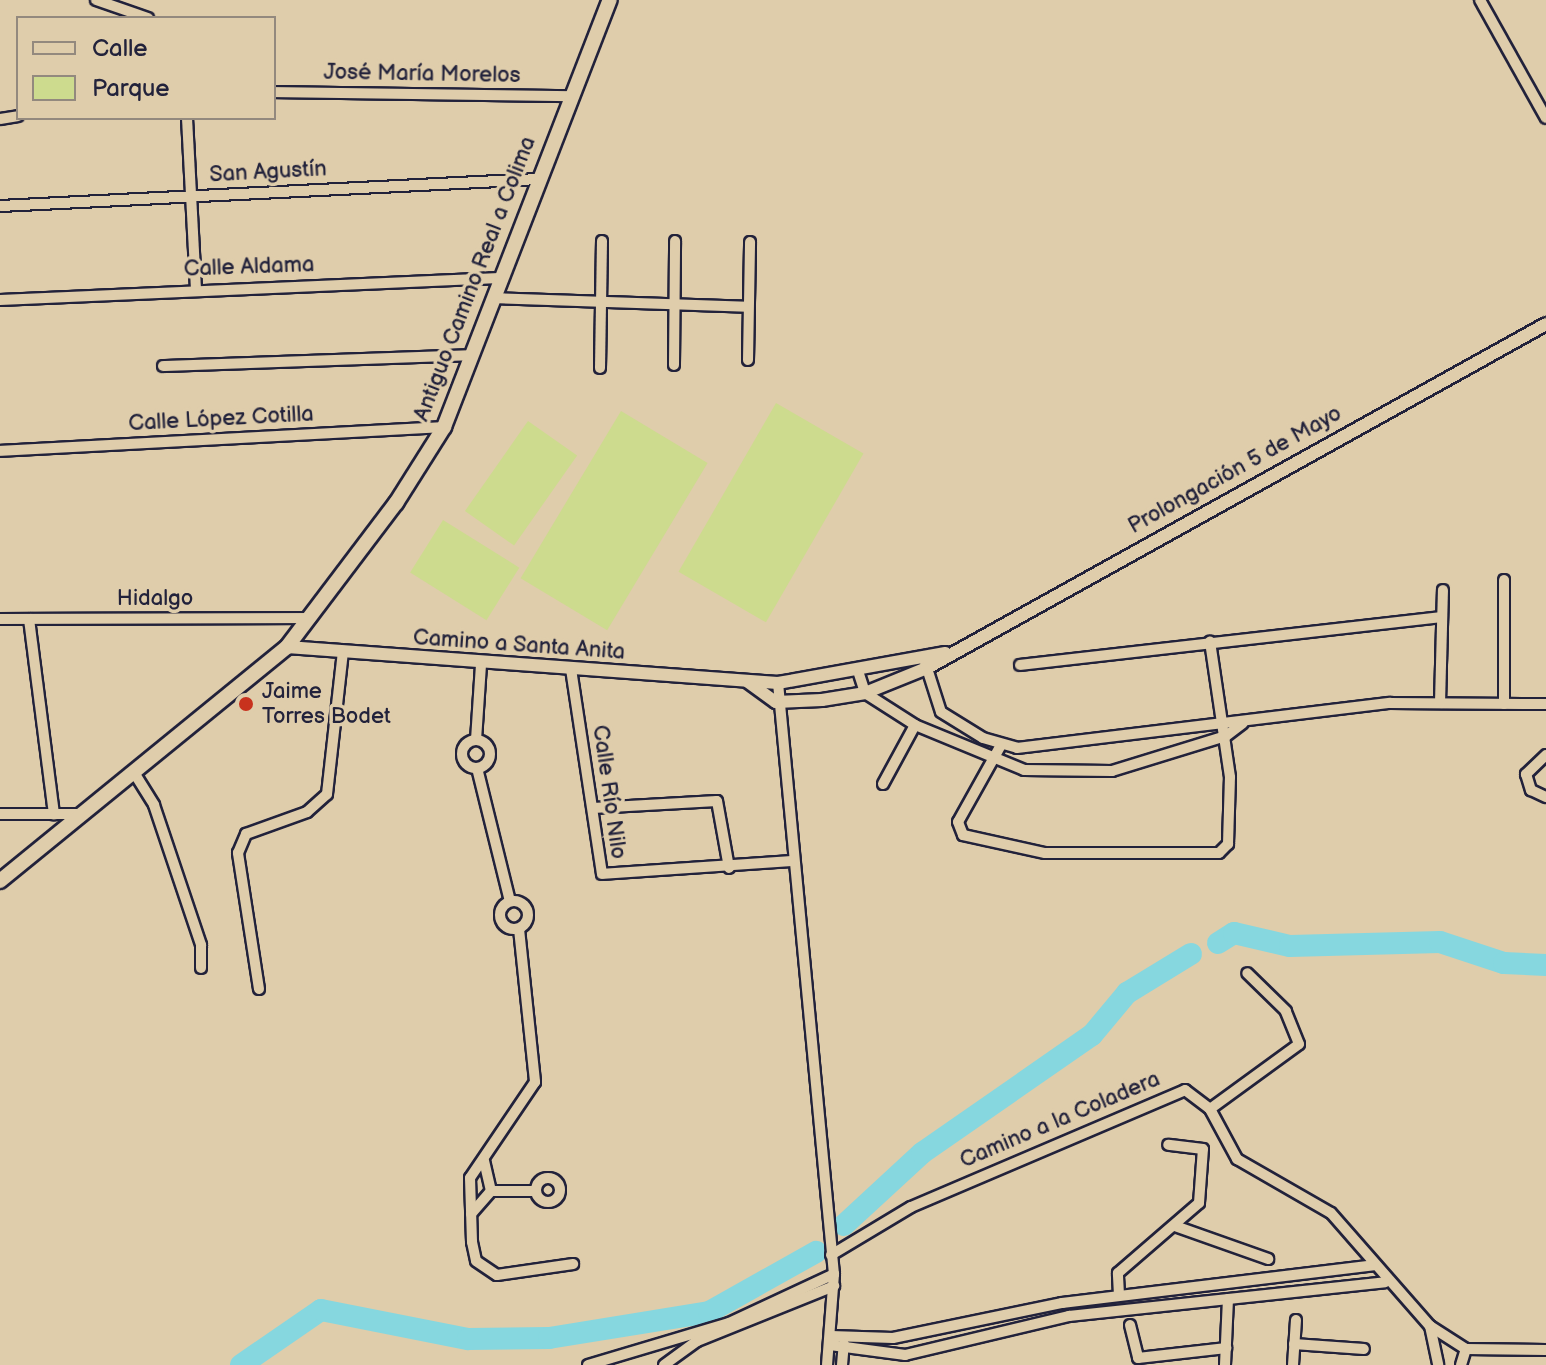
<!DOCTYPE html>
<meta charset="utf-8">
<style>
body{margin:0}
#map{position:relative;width:1546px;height:1365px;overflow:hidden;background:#dfcdab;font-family:"Balsamiq Sans",sans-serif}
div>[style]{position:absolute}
.green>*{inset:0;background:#cddb8e;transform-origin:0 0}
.river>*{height:22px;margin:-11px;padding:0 11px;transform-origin:11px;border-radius:11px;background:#86d7df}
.roads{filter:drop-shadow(2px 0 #22223b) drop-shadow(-2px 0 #22223b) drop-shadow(0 2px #22223b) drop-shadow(0 -2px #22223b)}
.minor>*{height:10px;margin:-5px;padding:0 5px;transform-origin:5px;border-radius:5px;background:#dfcdab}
.minor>.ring{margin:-5px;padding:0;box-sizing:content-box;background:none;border:10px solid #dfcdab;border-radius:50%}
.tertiary>*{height:12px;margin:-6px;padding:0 6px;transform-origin:6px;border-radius:6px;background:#dfcdab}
.secondary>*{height:14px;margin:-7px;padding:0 7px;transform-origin:7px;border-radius:7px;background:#dfcdab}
.dots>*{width:22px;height:22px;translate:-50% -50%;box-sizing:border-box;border:4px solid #dfcdab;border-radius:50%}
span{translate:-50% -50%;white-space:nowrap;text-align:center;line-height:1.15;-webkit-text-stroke:7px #dfcdab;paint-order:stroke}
.street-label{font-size:22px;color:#22223b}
.poi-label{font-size:22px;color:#22223b}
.left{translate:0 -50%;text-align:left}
.legend{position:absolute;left:16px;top:16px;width:260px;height:104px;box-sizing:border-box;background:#dfcdab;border:2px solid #93897e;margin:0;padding:10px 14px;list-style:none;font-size:24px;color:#22223b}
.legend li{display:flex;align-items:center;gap:16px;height:40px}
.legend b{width:40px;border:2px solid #93897e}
</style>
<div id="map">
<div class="green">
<div style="left:776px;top:403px;width:101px;height:195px;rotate:30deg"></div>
<div style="left:621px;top:411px;width:101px;height:195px;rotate:31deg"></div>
<div style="left:528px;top:421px;width:60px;height:110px;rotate:35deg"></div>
<div style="left:443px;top:520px;width:90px;height:62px;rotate:32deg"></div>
</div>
<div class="river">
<div style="left:1218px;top:943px;width:19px;rotate:-32deg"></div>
<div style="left:1234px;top:933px;width:57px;rotate:13.1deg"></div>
<div style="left:1290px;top:946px;width:150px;rotate:-1.5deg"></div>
<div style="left:1440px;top:942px;width:67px;rotate:18.2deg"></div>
<div style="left:1504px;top:963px;width:42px;rotate:2.7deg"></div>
<div style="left:844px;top:1225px;width:106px;rotate:-42.7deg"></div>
<div style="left:922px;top:1153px;width:207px;rotate:-34.8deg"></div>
<div style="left:1092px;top:1035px;width:55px;rotate:-50.2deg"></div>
<div style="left:1127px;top:993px;width:75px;rotate:-31.4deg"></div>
<div style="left:241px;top:1365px;width:97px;rotate:-34.5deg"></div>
<div style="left:321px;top:1310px;width:150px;rotate:11.2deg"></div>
<div style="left:468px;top:1339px;width:81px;rotate:-0.7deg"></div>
<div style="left:549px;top:1338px;width:162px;rotate:-9.2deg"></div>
<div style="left:709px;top:1312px;width:123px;rotate:-29.3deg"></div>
</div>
<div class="roads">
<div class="minor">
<div style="left:96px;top:0;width:55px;rotate:19.1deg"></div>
<div style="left:1480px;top:0;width:135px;rotate:60.8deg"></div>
<div style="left:274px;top:92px;width:295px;rotate:0.8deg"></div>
<div style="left:187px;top:118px;width:170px;rotate:87deg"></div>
<div style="left:0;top:119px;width:18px;rotate:-9deg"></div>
<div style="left:0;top:206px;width:539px;rotate:-2.87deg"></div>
<div style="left:493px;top:298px;width:254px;rotate:2deg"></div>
<div style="left:0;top:300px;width:500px;rotate:-2.52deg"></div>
<div style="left:748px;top:360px;width:118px;rotate:-89deg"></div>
<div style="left:674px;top:365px;width:124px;rotate:-89.5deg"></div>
<div style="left:163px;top:366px;width:308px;rotate:-2deg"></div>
<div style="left:600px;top:368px;width:127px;rotate:-89.1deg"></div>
<div style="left:0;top:451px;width:445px;rotate:-3.1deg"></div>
<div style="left:1504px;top:580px;width:124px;rotate:90deg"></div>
<div style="left:0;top:619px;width:311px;rotate:-0.2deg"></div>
<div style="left:29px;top:619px;width:197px;rotate:82.7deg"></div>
<div style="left:925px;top:662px;width:52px;rotate:72.3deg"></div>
<div style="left:941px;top:712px;width:49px;rotate:31.8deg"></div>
<div style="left:983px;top:738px;width:35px;rotate:16deg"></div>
<div style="left:1017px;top:748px;width:376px;rotate:-6.9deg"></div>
<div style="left:1390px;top:703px;width:156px;rotate:0.4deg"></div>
<div style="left:1020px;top:665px;width:424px;rotate:-6.5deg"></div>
<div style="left:571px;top:669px;width:207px;rotate:81.4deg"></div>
<div style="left:602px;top:874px;width:189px;rotate:-3.9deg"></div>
<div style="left:859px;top:674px;width:20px;rotate:72deg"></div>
<div style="left:865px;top:693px;width:59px;rotate:32.6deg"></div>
<div style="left:915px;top:725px;width:118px;rotate:22.4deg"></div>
<div style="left:1024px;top:770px;width:88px;rotate:0.7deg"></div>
<div style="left:1112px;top:771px;width:119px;rotate:-17.1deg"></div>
<div style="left:1226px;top:736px;width:21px;rotate:-37deg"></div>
<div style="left:778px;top:683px;width:594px;rotate:84.59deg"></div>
<div style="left:834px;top:1274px;width:91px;rotate:94.4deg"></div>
<div style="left:1440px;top:703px;width:113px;rotate:-88.5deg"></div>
<div class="ring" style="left:462px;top:740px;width:18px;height:18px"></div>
<div style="left:476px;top:740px;width:75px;rotate:-86.2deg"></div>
<div style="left:1001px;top:745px;width:88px;rotate:119.2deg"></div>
<div style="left:958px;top:822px;width:14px;rotate:69deg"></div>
<div style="left:963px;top:835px;width:84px;rotate:12.4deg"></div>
<div style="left:1045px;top:853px;width:174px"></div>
<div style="left:1219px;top:853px;width:13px;rotate:-45deg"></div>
<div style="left:1228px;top:844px;width:67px;rotate:-88.3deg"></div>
<div style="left:1230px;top:777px;width:137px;rotate:-98.4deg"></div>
<div style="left:1546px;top:755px;width:28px;rotate:136deg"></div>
<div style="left:1526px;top:774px;width:17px;rotate:73deg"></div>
<div style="left:1531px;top:790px;width:17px;rotate:25deg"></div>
<div style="left:477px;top:768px;width:137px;rotate:76.1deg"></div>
<div style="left:133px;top:771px;width:40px;rotate:58deg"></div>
<div style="left:154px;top:805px;width:148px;rotate:71.4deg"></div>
<div style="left:201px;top:945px;width:23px;rotate:90deg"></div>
<div style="left:883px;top:784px;width:67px;rotate:-61.5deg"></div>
<div style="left:593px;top:808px;width:124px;rotate:-3.2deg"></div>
<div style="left:717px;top:801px;width:68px;rotate:79.8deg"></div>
<div style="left:0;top:814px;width:81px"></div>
<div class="ring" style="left:500px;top:901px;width:18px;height:18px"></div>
<div style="left:519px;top:929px;width:154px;rotate:84deg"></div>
<div style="left:535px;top:1082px;width:116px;rotate:124.1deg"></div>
<div style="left:470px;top:1178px;width:64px;rotate:88.2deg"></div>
<div style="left:472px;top:1242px;width:19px;rotate:78deg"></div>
<div style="left:476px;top:1261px;width:25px;rotate:34deg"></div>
<div style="left:497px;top:1275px;width:77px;rotate:-8.2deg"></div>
<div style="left:259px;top:989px;width:138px;rotate:-98.8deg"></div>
<div style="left:238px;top:853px;width:21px;rotate:-67deg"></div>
<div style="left:246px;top:834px;width:65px;rotate:-19.8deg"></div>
<div style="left:307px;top:812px;width:27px;rotate:-42deg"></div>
<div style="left:327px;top:794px;width:143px;rotate:-83.6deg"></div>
<div style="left:1210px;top:1109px;width:110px;rotate:-36.1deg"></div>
<div style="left:1299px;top:1044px;width:35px;rotate:-112deg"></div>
<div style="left:1286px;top:1011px;width:54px;rotate:-135.7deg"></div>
<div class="ring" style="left:536px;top:1178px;width:14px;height:14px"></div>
<div style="left:491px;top:1191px;width:45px"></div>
<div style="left:471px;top:1214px;width:30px;rotate:-49deg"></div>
<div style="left:491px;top:1191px;width:31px;rotate:-103deg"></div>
<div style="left:1175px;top:1226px;width:99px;rotate:19.5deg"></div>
<div style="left:831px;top:1255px;width:93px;rotate:-31deg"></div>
<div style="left:911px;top:1207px;width:298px;rotate:-23.1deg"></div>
<div style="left:1185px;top:1090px;width:31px;rotate:37deg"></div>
<div style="left:1210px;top:1109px;width:57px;rotate:61.6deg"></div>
<div style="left:1237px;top:1159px;width:108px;rotate:29.9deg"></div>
<div style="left:1331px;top:1213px;width:150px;rotate:48.8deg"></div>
<div style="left:1430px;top:1326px;width:43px;rotate:32.6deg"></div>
<div style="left:1466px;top:1349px;width:80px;rotate:0.7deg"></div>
<div style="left:1119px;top:1295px;width:22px;rotate:-93deg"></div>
<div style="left:1118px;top:1273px;width:107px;rotate:-40.8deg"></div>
<div style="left:1199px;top:1203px;width:54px;rotate:-85.8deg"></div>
<div style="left:1203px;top:1149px;width:35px;rotate:-173deg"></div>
<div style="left:1130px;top:1325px;width:34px;rotate:76deg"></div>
<div style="left:1138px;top:1358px;width:89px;rotate:-6.5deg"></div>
<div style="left:1430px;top:1326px;width:40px;rotate:78deg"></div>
<div style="left:831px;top:1336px;width:62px;rotate:1.8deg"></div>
<div style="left:893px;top:1338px;width:173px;rotate:-11.7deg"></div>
<div style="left:1062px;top:1303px;width:314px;rotate:-6.9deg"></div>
<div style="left:1294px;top:1344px;width:70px;rotate:4.1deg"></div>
<div style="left:830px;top:1345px;width:76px;rotate:7.6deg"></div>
<div style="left:905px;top:1355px;width:169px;rotate:-13.4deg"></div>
<div style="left:1069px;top:1316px;width:318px;rotate:-6.1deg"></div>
<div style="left:588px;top:1365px;width:147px;rotate:-16.6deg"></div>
<div style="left:729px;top:1323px;width:116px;rotate:-25deg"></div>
<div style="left:664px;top:1365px;width:41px;rotate:-36deg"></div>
<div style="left:697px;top:1341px;width:148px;rotate:-21.9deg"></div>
<div style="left:842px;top:1365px;width:21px;rotate:-85deg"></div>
<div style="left:1225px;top:1365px;width:66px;rotate:-87.4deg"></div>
<div style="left:1293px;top:1365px;width:45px;rotate:-86.2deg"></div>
<div style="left:1461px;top:1365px;width:17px;rotate:-73deg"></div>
</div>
<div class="tertiary">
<div style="left:287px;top:647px;width:492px;rotate:4.2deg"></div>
<div style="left:778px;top:683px;width:170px;rotate:-10.2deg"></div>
<div style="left:748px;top:682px;width:34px;rotate:36deg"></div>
<div style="left:776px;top:702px;width:46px;rotate:-2.5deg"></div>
<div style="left:822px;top:700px;width:44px;rotate:-9.2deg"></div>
<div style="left:865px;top:693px;width:67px;rotate:-22deg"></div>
<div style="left:927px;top:668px;width:708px;rotate:-29.06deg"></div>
</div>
<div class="secondary">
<div style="left:0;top:881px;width:370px;rotate:-39.2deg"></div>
<div style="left:287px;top:647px;width:181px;rotate:-52.9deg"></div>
<div style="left:396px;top:503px;width:90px;rotate:-57.7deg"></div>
<div style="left:444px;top:427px;width:458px;rotate:-68.8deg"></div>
</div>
</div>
<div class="dots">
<div style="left:246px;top:704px;background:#c8321e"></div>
</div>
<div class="street-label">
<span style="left:422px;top:74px;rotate:1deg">José María Morelos</span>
<span style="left:268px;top:172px;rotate:-3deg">San Agustín</span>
<span style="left:249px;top:267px;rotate:-2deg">Calle Aldama</span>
<span style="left:475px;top:279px;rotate:-69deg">Antiguo Camino Real a Colima</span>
<span style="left:221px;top:419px;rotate:-3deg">Calle López Cotilla</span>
<span style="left:1235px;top:470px;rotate:-29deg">Prolongación 5 de Mayo</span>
<span style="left:155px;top:599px">Hidalgo</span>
<span style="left:519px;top:645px;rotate:4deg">Camino a Santa Anita</span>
<span style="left:609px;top:792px;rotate:82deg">Calle Río Nilo</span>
<span style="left:1060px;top:1120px;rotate:-23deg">Camino a la Coladera</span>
</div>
<div class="poi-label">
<span class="left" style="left:262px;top:704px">Jaime<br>Torres Bodet</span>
</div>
<ul class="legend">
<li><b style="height:10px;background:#dfcdab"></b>Calle</li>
<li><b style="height:22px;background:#cddb8e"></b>Parque</li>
</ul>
</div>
